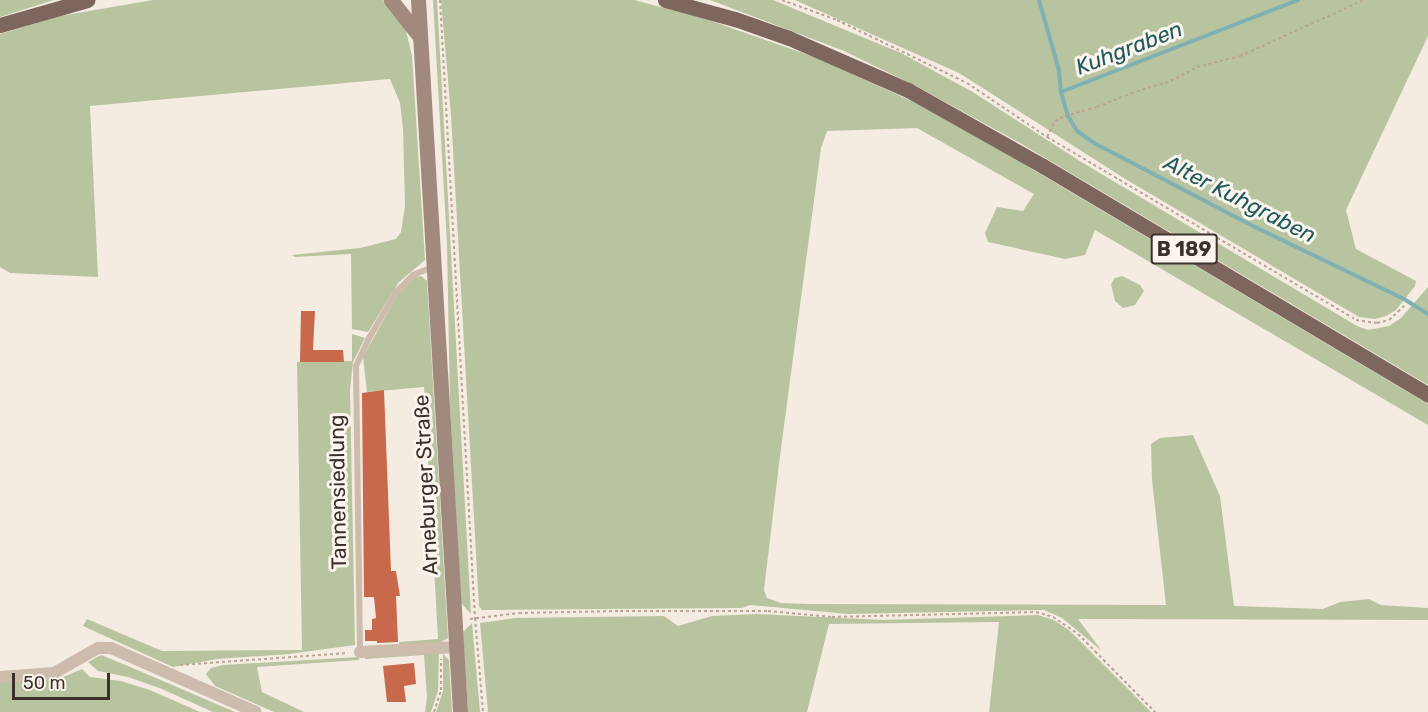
<!DOCTYPE html>
<meta charset="utf-8">
<style>
body{margin:0}
#map{position:relative;width:1428px;height:712px;overflow:hidden;background:#f4ebe1;font-family:Rubik,sans-serif}
div>[style]{position:absolute}
.green>*{inset:0;background:#b8c4a0}
.stream>*{height:4px;margin:-2px;padding:0 2px;transform-origin:2px;border-radius:2px;background:#7fb0b2}
.building>*{inset:0;background:#c8694b}
.path>*{height:2px;margin-top:-1px;transform-origin:0;background:repeating-linear-gradient(90deg,#b9a596 0 3px,transparent 0 6px)}
.lane>*{height:6px;margin:-3px;padding:0 3px;transform-origin:3px;border-radius:3px;background:#cdbbac}
.street>*{height:12px;margin:-6px;padding:0 6px;transform-origin:6px;border-radius:6px;background:#cdbbac}
.secondary>*{height:15px;margin:-7.5px;padding:0 7.5px;transform-origin:7.5px;border-radius:7.5px;background:#a18a7d}
.primary>*{height:15px;margin:-7.5px;padding:0 7.5px;transform-origin:7.5px;border-radius:7.5px;background:#7d675c}
span{translate:-50% -50%;white-space:nowrap;text-align:center;line-height:1.15;-webkit-text-stroke:6px #fbf5ee;paint-order:stroke}
.shield-label span{padding:2px 4px;background:#fbf5ee;border:2px solid;border-radius:4px;-webkit-text-stroke-width:0}
.shield-label{font-size:20px;color:#3b302b;font-weight:700}
.street-label{font-size:21px;color:#3b302b}
.water-label{font-size:22px;color:#1f5a5e;font-style:italic}
.scale{position:absolute;left:12px;top:673px;width:98px;height:27px;box-sizing:border-box;border:3px solid #3b302b;border-top:0;padding-left:8px;font-size:18px;line-height:21px;white-space:nowrap;color:#3b302b;-webkit-text-stroke:4px #fbf5ee;paint-order:stroke}
</style>
<div id="map">
<div class="green">
<div style="clip-path:polygon(0 0,54px 0,0 17px)"></div>
<div style="clip-path:polygon(153px 0,383px 0,392px 8px,406px 31px,412px 56px,425px 260px,399px 282px,368px 332px,352px 329px,351px 254px,295px 257px,292px 255px,360px 248px,396px 239px,401px 232px,405px 206px,403px 128px,400px 103px,390px 79px,90px 106px,98px 277px,10px 273px,0 267px,0 34px,60px 16px)"></div>
<div style="clip-path:polygon(433px 0,437px 0,471px 614px,461px 603px,450px 406px,447px 243px)"></div>
<div style="clip-path:polygon(441px 0,634px 0,706px 19px,817px 58px,918px 104px,1010px 156px,1428px 404px,1428px 425px,1095px 230px,1085px 255px,1065px 259px,988px 242px,985px 233px,997px 207px,1023px 211px,1034px 194px,917px 128px,827px 131px,821px 148px,780px 456px,764px 590px,767px 598px,781px 603px,807px 604px,1166px 605px,1152px 480px,1151px 444px,1160px 438px,1193px 435px,1220px 496px,1234px 606px,1323px 609px,1340px 602px,1369px 599px,1381px 605px,1428px 608px,1428px 620px,1078px 619px,1102px 651px,1062px 618px,1044px 610px,848px 614px,750px 605px,742px 608px,482px 610px,479px 606px,451px 115px)"></div>
<div style="clip-path:polygon(710px 0,773px 0,901px 53px,971px 91px,1083px 163px,1357px 326px,1368px 330px,1389px 326px,1401px 318px,1428px 287px,1428px 385px,1020px 143px,918px 87px,844px 51px)"></div>
<div style="clip-path:polygon(795px 0,1428px 0,1428px 36px,1346px 210px,1356px 249px,1416px 281px,1415px 286px,1396px 310px,1386px 316px,1375px 319px,1359px 317px,1127px 180px,959px 73px)"></div>
<div style="clip-path:polygon(421px 276px,427px 281px,448px 638px,438px 644px,400px 646px,399px 642px,438px 639px,424px 387px,367px 392px,363px 357px,398px 294px,414px 277px)"></div>
<div style="clip-path:polygon(1122px 276px,1140px 285px,1144px 291px,1135px 305px,1123px 308px,1115px 301px,1111px 284px,1115px 278px)"></div>
<div style="clip-path:polygon(352px 334px,365px 338px,353px 362px,350px 390px,355px 645px,289px 654px,217px 659px,173px 667px,83px 626px,87px 619px,162px 651px,302px 650px,297px 362px,352px 361px)"></div>
<div style="clip-path:polygon(755px 614px,883px 620px,1038px 615px,1054px 620px,1070px 631px,1151px 712px,989px 712px,999px 622px,829px 624px,807px 712px,488px 712px,480px 623px,515px 618px,664px 616px,678px 626px,712px 616px)"></div>
<div style="clip-path:polygon(472px 623px,480px 712px,468px 712px,463px 632px)"></div>
<div style="clip-path:polygon(439px 652px,438px 691px,431px 712px,425px 712px,427px 697px,424px 655px,365px 659px,365px 656px)"></div>
<div style="clip-path:polygon(443px 654px,449px 660px,452px 712px,436px 712px,443px 691px)"></div>
<div style="clip-path:polygon(101px 655px,128px 666px,235px 712px,213px 712px,162px 689px,128px 677px,98px 671px,88px 662px)"></div>
<div style="clip-path:polygon(359px 657px,359px 660px,257px 667px,262px 692px,304px 712px,274px 712px,215px 686px,206px 674px,211px 668px,223px 665px)"></div>
<div style="clip-path:polygon(82px 669px,90px 677px,121px 681px,150px 690px,200px 712px,0 712px,0 682px,61px 678px)"></div>
</div>
<div class="stream">
<div style="left:1039px;top:0;width:73px;rotate:74.1deg"></div>
<div style="left:1059px;top:70px;width:22px;rotate:85deg"></div>
<div style="left:1061px;top:92px;width:254px;rotate:-21.2deg"></div>
<div style="left:1061px;top:92px;width:25px;rotate:74deg"></div>
<div style="left:1068px;top:116px;width:17px;rotate:59deg"></div>
<div style="left:1077px;top:131px;width:21px;rotate:35deg"></div>
<div style="left:1094px;top:143px;width:182px;rotate:27.6deg"></div>
<div style="left:1255px;top:227px;width:165px;rotate:25.8deg"></div>
<div style="left:1404px;top:299px;width:28px;rotate:32deg"></div>
</div>
<div class="building">
<div style="clip-path:polygon(301px 311px,315px 311px,313px 350px,343px 350px,344px 362px,300px 362px)"></div>
<div style="clip-path:polygon(384px 390px,391px 571px,396px 571px,400px 596px,396px 596px,398px 642px,377px 643px,377px 641px,365px 641px,365px 630px,372px 630px,372px 619px,376px 618px,374px 597px,364px 597px,362px 393px)"></div>
<div style="clip-path:polygon(414px 663px,416px 684px,404px 686px,406px 702px,387px 702px,383px 666px)"></div>
</div>
<div class="path">
<div style="left:440px;top:0;width:619px;rotate:86.76deg"></div>
<div style="left:475px;top:618px;width:94px;rotate:85.1deg"></div>
<div style="left:782px;top:0;width:59px;rotate:20deg"></div>
<div style="left:837px;top:20px;width:144px;rotate:25.9deg"></div>
<div style="left:967px;top:83px;width:97px;rotate:34deg"></div>
<div style="left:1047px;top:137px;width:359px;rotate:30.6deg"></div>
<div style="left:1356px;top:320px;width:21px;rotate:8deg"></div>
<div style="left:1377px;top:323px;width:12px;rotate:-14deg"></div>
<div style="left:1389px;top:320px;width:21px;rotate:-43deg"></div>
<div style="left:1047px;top:137px;width:18px;rotate:-63deg"></div>
<div style="left:1055px;top:121px;width:11px;rotate:-27deg"></div>
<div style="left:1065px;top:116px;width:33px;rotate:-16deg"></div>
<div style="left:1097px;top:107px;width:37px;rotate:-22deg"></div>
<div style="left:1131px;top:93px;width:42px;rotate:-16.7deg"></div>
<div style="left:1171px;top:81px;width:30px;rotate:-28deg"></div>
<div style="left:1197px;top:67px;width:44px;rotate:-14.3deg"></div>
<div style="left:1240px;top:56px;width:136px;rotate:-24.3deg"></div>
<div style="left:470px;top:619px;width:49px;rotate:-7deg"></div>
<div style="left:519px;top:613px;width:101px;rotate:-1.1deg"></div>
<div style="left:620px;top:611px;width:148px"></div>
<div style="left:768px;top:611px;width:64px;rotate:5.4deg"></div>
<div style="left:832px;top:617px;width:204px;rotate:-1.4deg"></div>
<div style="left:1036px;top:612px;width:18px;rotate:16deg"></div>
<div style="left:1053px;top:617px;width:30px;rotate:34deg"></div>
<div style="left:1078px;top:634px;width:110px;rotate:45.4deg"></div>
<div style="left:180px;top:665px;width:168px;rotate:-4.1deg"></div>
<div style="left:434px;top:712px;width:23px;rotate:-72deg"></div>
<div style="left:441px;top:690px;width:31px;rotate:-90deg"></div>
</div>
<div class="lane">
<div style="left:360px;top:652px;width:286px;rotate:-90.8deg"></div>
<div style="left:356px;top:366px;width:29px;rotate:-65deg"></div>
<div style="left:368px;top:340px;width:56px;rotate:-59.7deg"></div>
<div style="left:396px;top:292px;width:24px;rotate:-45deg"></div>
<div style="left:413px;top:275px;width:22px;rotate:-22deg"></div>
</div>
<div class="street">
<div style="left:360px;top:652px;width:97px;rotate:-3deg"></div>
<div style="left:0;top:677px;width:54px;rotate:-4.2deg"></div>
<div style="left:54px;top:673px;width:51px;rotate:-29.6deg"></div>
<div style="left:98px;top:648px;width:13px"></div>
<div style="left:111px;top:648px;width:158px;rotate:23.8deg"></div>
</div>
<div class="secondary">
<div style="left:391px;top:0;width:47px;rotate:51.9deg"></div>
<div style="left:418px;top:0;width:713px;rotate:86.62deg"></div>
</div>
<div class="primary">
<div style="left:665px;top:0;width:73px;rotate:15.2deg"></div>
<div style="left:735px;top:19px;width:57px;rotate:19.4deg"></div>
<div style="left:789px;top:38px;width:130px;rotate:23.6deg"></div>
<div style="left:908px;top:90px;width:155px;rotate:29.4deg"></div>
<div style="left:1043px;top:166px;width:448px;rotate:30.7deg"></div>
<div style="left:0;top:25px;width:91px;rotate:-16deg"></div>
</div>
<div class="shield-label">
<span style="left:1184px;top:249px">B 189</span>
</div>
<div class="street-label">
<span style="left:426px;top:485px;rotate:-93deg">Arneburger Straße</span>
<span style="left:338px;top:492px;rotate:-91deg">Tannensiedlung</span>
</div>
<div class="water-label">
<span style="left:1129px;top:48px;rotate:-21deg">Kuhgraben</span>
<span style="left:1240px;top:199px;rotate:27deg">Alter Kuhgraben</span>
</div>
<div class="scale">50 m</div>
</div>
